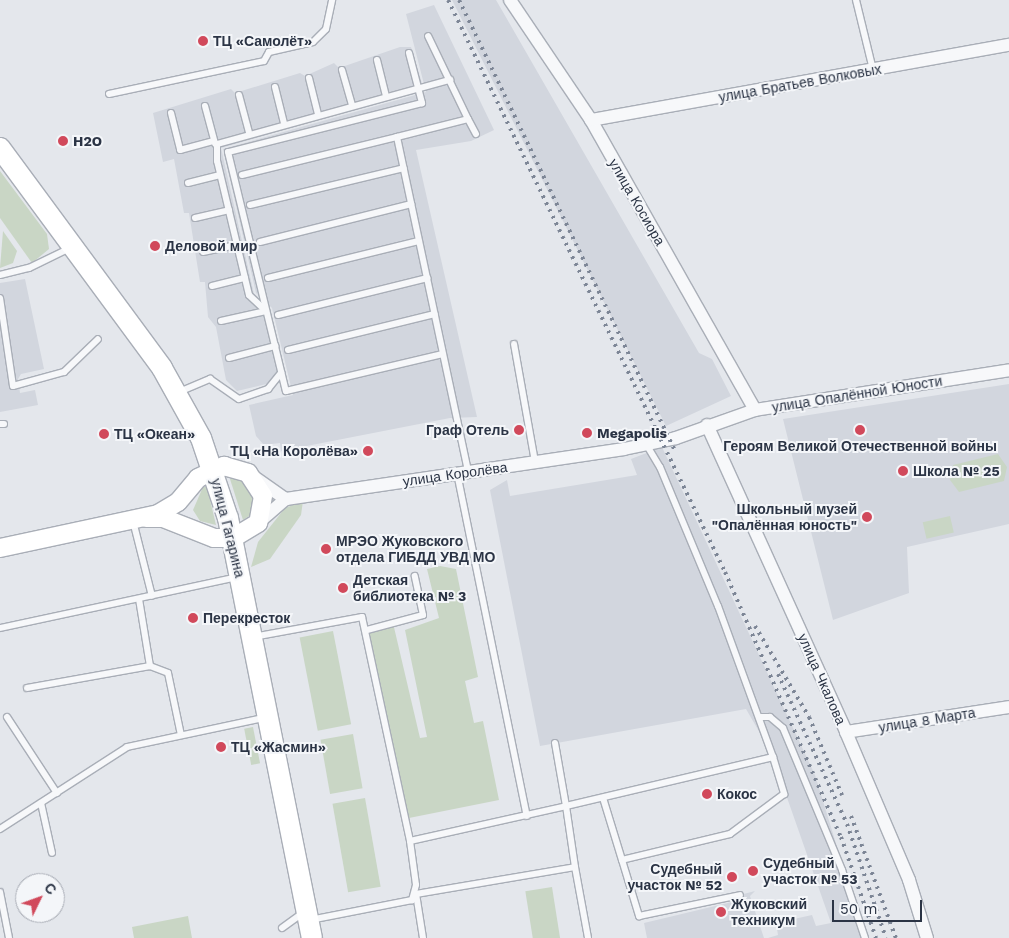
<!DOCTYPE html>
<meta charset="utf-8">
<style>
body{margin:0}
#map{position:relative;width:1009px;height:938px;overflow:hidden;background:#e4e7ec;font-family:"Work Sans",sans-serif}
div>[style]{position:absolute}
.built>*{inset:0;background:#d2d6de}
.green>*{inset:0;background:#c9d6c5;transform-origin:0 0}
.roads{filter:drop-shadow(1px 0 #a9aeb7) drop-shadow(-1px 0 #a9aeb7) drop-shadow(0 1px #a9aeb7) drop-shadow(0 -1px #a9aeb7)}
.lane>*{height:6px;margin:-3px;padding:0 3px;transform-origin:3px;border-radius:3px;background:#f7f8fa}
.street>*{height:12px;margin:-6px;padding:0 6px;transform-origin:6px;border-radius:6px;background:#f7f8fa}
.secondary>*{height:18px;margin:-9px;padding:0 9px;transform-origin:9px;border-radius:9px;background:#fff}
.primary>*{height:20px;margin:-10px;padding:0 10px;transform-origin:10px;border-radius:10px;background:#fff}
.rail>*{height:4px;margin-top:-2px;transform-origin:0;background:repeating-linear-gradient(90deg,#7d8696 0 2.5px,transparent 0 7.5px)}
.dots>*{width:14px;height:14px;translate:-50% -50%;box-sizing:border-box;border:2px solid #f4f6f9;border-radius:50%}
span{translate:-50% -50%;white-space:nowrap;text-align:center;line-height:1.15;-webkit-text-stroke:4px #f4f6f9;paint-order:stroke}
.poi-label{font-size:14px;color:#2b3445;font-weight:700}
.left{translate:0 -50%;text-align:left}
.right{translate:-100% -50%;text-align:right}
.street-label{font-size:14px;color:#2b3445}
.north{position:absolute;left:15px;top:873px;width:50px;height:50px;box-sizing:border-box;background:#f4f6f9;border:1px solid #a4a8b1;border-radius:50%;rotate:48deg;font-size:14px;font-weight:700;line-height:20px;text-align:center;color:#2b3445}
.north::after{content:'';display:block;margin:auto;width:18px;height:22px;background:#d1495b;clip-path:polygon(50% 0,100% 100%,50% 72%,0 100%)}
.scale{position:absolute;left:832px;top:900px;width:90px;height:22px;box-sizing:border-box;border:2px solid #2b3445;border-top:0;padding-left:6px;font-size:15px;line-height:18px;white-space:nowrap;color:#2b3445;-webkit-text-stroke:4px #f4f6f9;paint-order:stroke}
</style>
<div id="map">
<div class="built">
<div style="clip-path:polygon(452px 0,496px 0,699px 353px,712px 359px,731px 396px,666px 426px)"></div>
<div style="clip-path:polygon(434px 5px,494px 130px,471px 141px,416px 150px,477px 417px,450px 418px,281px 451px,280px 443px,264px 445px,256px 436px,249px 405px,293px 395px,272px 308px,256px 293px,223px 149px,426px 92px,406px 14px)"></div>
<div style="clip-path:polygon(400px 47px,411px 47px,424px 90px,221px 148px,254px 294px,270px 309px,287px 379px,237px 391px,226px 380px,216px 327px,208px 317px,205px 282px,200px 282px,189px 213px,184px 213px,174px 159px,163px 162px,153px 113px,231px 89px,235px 93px,300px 73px,305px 76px,334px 63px,339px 68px)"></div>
<div style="clip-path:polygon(25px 279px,44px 369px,21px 374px,18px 379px,20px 393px,35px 390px,38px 405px,0 412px,0 283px)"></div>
<div style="clip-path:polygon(1009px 384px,1009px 524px,907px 547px,909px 593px,833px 620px,783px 419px)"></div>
<div style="clip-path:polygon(662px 447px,815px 775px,865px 938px,768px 938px,778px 935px,776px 923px,812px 915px,816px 926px,831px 923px,771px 752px,746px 709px,540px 746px,490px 490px,507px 480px,510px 496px,637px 475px,631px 459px)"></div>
<div style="clip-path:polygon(755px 891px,750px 896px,764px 938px,647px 938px,644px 923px,732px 902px,732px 897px)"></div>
</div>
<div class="green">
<div style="clip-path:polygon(0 171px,47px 234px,49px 249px,32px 263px,0 218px)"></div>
<div style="clip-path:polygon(3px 231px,17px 251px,13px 263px,0 268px)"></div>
<div style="clip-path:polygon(998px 454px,1007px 467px,1004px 481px,959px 492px,950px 480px,953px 465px)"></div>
<div style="clip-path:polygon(235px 477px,246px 482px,255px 493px,252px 514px,243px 520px,230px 479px)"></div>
<div style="clip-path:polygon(203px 487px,207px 487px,216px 525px,200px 521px,193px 510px)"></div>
<div style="clip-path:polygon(303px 501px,301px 515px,270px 559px,251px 567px,258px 542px,285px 508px)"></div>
<div style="left:950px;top:516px;width:17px;height:28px;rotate:77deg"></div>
<div style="clip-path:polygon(440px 566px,456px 569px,478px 677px,465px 681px,474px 723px,483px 721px,499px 800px,404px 819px,367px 630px,393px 623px,420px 738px,427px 737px,405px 630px,439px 618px,427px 569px)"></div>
<div style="left:333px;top:631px;width:95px;height:34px;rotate:79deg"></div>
<div style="left:253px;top:727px;width:37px;height:9px;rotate:79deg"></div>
<div style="left:353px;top:734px;width:55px;height:33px;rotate:80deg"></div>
<div style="left:365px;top:798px;width:90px;height:33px;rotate:80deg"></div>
<div style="left:552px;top:887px;width:52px;height:27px;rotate:81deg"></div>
<div style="clip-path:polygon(188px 916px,192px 938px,134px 938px,132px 927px)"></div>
</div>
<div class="roads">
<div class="lane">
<div style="left:856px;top:0;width:72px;rotate:76.3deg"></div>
<div style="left:409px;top:53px;width:52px;rotate:75.4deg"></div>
<div style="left:422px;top:103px;width:200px;rotate:165.8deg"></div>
<div style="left:228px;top:152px;width:246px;rotate:76.4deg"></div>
<div style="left:286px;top:391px;width:161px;rotate:-13.3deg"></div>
<div style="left:377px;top:60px;width:38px;rotate:76deg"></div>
<div style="left:342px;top:70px;width:37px;rotate:74deg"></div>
<div style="left:309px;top:78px;width:37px;rotate:76deg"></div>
<div style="left:275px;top:87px;width:37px;rotate:76deg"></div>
<div style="left:109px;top:94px;width:158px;rotate:-12deg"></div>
<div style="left:264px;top:61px;width:10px;rotate:-61deg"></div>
<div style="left:269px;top:52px;width:45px;rotate:-12.8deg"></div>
<div style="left:313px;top:42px;width:18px;rotate:-45deg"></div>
<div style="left:326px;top:29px;width:30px;rotate:-78deg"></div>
<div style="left:239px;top:95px;width:38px;rotate:75deg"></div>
<div style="left:205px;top:106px;width:39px;rotate:75deg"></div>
<div style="left:171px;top:113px;width:38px;rotate:76deg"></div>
<div style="left:180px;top:150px;width:35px;rotate:-15deg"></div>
<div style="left:468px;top:119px;width:17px;rotate:62deg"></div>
<div style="left:397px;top:137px;width:73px;rotate:-14.2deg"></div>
<div style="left:468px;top:119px;width:92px;rotate:-115.7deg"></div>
<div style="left:242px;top:175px;width:160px;rotate:-13.8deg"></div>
<div style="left:397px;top:137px;width:342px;rotate:78deg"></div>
<div style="left:188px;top:183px;width:33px;rotate:-14deg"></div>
<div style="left:250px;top:205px;width:158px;rotate:-13.5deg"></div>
<div style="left:195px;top:218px;width:35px;rotate:-13deg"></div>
<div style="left:260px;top:242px;width:156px;rotate:-14.1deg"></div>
<div style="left:203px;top:252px;width:35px;rotate:-12deg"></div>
<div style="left:0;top:275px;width:30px;rotate:-14deg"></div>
<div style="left:29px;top:268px;width:46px;rotate:-26deg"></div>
<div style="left:268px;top:278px;width:155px;rotate:-13.8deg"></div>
<div style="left:212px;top:286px;width:34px;rotate:-14deg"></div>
<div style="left:0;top:298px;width:89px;rotate:81.6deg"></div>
<div style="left:13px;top:386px;width:53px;rotate:-15.4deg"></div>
<div style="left:64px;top:372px;width:47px;rotate:-44.1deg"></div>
<div style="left:278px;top:315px;width:154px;rotate:-13.9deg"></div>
<div style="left:221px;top:321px;width:46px;rotate:-12.5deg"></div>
<div style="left:266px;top:311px;width:23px;rotate:-137deg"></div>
<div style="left:249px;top:295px;width:138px;rotate:-103.4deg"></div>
<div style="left:217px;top:161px;width:17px;rotate:-90deg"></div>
<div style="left:217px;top:144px;width:242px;rotate:-15.4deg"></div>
<div style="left:514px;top:344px;width:120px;rotate:79.9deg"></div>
<div style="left:288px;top:350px;width:151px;rotate:-13.8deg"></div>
<div style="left:229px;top:358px;width:48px;rotate:-14.6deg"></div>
<div style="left:179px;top:392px;width:34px;rotate:-23deg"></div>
<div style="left:210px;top:379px;width:35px;rotate:35deg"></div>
<div style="left:239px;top:399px;width:31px;rotate:-19deg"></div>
<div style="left:268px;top:389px;width:21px;rotate:-51deg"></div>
<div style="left:0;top:424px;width:4px"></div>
<div style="left:646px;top:444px;width:27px;rotate:59deg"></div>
<div style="left:660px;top:467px;width:151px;rotate:67.4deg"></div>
<div style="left:718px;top:606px;width:161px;rotate:70deg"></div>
<div style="left:457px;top:473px;width:350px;rotate:78.5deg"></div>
<div style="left:133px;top:521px;width:77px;rotate:75.8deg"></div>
<div style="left:139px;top:599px;width:68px;rotate:80.7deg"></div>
<div style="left:150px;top:666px;width:19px;rotate:21deg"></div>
<div style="left:168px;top:673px;width:63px;rotate:78.2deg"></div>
<div style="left:0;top:628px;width:243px;rotate:-12.1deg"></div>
<div style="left:367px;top:630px;width:58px;rotate:-15deg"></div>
<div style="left:423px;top:615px;width:40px;rotate:-102deg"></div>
<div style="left:253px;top:637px;width:111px;rotate:-10.4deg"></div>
<div style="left:362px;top:617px;width:229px;rotate:77.9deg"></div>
<div style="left:410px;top:841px;width:44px;rotate:82.2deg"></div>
<div style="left:416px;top:885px;width:16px;rotate:105deg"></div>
<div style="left:412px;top:900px;width:104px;rotate:168.9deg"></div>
<div style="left:27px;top:688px;width:125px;rotate:-10.1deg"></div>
<div style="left:7px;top:717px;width:91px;rotate:56.7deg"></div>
<div style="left:760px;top:717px;width:10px"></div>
<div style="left:770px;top:717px;width:17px;rotate:40deg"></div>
<div style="left:783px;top:728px;width:154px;rotate:67.4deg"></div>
<div style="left:842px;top:870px;width:72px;rotate:71.3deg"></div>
<div style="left:41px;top:803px;width:51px;rotate:77.6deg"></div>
<div style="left:0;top:829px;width:151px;rotate:-32.8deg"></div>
<div style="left:127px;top:747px;width:140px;rotate:-12deg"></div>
<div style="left:410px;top:841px;width:160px;rotate:-12.6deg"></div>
<div style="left:566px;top:806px;width:64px;rotate:-99.9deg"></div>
<div style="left:622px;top:860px;width:59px;rotate:73.1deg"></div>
<div style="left:639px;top:916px;width:103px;rotate:-11.7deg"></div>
<div style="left:575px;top:867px;width:62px;rotate:-98.4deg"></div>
<div style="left:566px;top:806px;width:213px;rotate:-13.3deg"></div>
<div style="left:773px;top:757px;width:39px;rotate:73deg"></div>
<div style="left:784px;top:794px;width:67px;rotate:143.5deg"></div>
<div style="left:730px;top:834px;width:111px;rotate:166.5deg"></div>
<div style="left:622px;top:860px;width:65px;rotate:-107deg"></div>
<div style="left:0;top:892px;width:47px;rotate:78.9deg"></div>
<div style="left:282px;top:928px;width:26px;rotate:-36deg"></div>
<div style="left:423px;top:938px;width:45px;rotate:-99deg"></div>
<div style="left:416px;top:894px;width:161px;rotate:-9.6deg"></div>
<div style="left:575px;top:867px;width:72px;rotate:79.6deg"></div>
</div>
<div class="street">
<div style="left:510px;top:0;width:145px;rotate:56deg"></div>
<div style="left:591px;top:120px;width:333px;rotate:60.5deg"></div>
<div style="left:591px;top:120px;width:425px;rotate:-10.2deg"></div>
<div style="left:707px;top:425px;width:337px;rotate:65.6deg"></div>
<div style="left:846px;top:732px;width:161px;rotate:66.9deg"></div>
<div style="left:909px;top:880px;width:61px;rotate:72.8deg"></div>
<div style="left:254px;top:477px;width:39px;rotate:35deg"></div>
<div style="left:286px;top:499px;width:342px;rotate:-8.4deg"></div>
<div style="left:624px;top:449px;width:53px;rotate:-11.9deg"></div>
<div style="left:676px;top:438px;width:84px;rotate:-19.5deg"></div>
<div style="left:755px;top:410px;width:257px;rotate:-8.9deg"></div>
<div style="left:258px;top:523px;width:37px;rotate:-41deg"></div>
<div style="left:846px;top:732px;width:165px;rotate:-8.7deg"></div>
</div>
<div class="secondary">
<div style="left:0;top:548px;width:162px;rotate:-12.1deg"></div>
<div style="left:158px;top:514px;width:23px;rotate:-31deg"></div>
<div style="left:178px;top:502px;width:31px;rotate:-50deg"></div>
<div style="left:198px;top:478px;width:29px;rotate:-25deg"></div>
<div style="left:224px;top:466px;width:25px;rotate:16deg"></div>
<div style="left:248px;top:473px;width:27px;rotate:57deg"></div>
<div style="left:263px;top:496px;width:27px;rotate:100deg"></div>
<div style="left:258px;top:523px;width:29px;rotate:149deg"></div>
<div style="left:233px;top:538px;width:19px;rotate:180deg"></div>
<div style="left:214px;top:538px;width:55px;rotate:-158.6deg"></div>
<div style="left:163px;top:518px;width:17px;rotate:180deg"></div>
</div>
<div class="primary">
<div style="left:0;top:148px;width:273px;rotate:53.6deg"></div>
<div style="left:162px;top:368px;width:80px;rotate:60.9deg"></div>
<div style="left:201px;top:438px;width:84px;rotate:71.4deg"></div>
<div style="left:228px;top:518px;width:428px;rotate:78.7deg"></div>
</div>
</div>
<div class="rail">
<div style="left:448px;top:0;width:636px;rotate:64.16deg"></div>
<div style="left:725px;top:572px;width:289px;rotate:66.4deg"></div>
<div style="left:841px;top:837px;width:107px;rotate:70.9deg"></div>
<div style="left:459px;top:0;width:502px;rotate:64.4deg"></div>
<div style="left:755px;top:626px;width:106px;rotate:59.3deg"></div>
<div style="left:809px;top:717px;width:85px;rotate:67.1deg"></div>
<div style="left:778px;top:674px;width:165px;rotate:65.3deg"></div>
<div style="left:847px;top:824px;width:120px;rotate:71.1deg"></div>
<div style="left:851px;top:816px;width:130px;rotate:69.8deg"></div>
</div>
<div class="dots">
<div style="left:203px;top:41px;background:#d1495b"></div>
<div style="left:63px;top:141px;background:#d1495b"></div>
<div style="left:155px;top:246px;background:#d1495b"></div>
<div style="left:519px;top:430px;background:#d1495b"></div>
<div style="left:860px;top:430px;background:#d1495b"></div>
<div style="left:587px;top:433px;background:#d1495b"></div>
<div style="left:104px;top:434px;background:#d1495b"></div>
<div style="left:368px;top:451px;background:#d1495b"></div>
<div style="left:903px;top:471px;background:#d1495b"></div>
<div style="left:867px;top:517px;background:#d1495b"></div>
<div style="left:326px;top:549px;background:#d1495b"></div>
<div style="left:343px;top:588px;background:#d1495b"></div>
<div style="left:193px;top:618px;background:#d1495b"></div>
<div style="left:221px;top:747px;background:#d1495b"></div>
<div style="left:707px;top:794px;background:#d1495b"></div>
<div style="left:753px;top:871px;background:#d1495b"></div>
<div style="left:732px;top:877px;background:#d1495b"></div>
<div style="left:721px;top:912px;background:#d1495b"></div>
</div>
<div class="poi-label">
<span class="left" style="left:213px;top:41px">ТЦ «Самолёт»</span>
<span class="left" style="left:73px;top:141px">H2O</span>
<span class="left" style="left:165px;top:246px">Деловой мир</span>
<span class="right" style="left:509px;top:430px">Граф Отель</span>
<span class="left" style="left:597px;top:433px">Megapolis</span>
<span class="left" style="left:114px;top:434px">ТЦ «Океан»</span>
<span style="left:860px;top:446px">Героям Великой Отечественной войны</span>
<span class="right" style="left:358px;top:451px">ТЦ «На Королёва»</span>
<span class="left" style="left:913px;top:471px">Школа № 25</span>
<span class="right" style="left:857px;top:517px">Школьный музей<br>"Опалённая юность"</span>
<span class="left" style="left:336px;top:549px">МРЭО Жуковского<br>отдела ГИБДД УВД МО</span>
<span class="left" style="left:353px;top:588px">Детская<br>библиотека № 3</span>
<span class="left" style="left:203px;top:618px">Перекресток</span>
<span class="left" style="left:231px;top:747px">ТЦ «Жасмин»</span>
<span class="left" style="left:717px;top:794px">Кокос</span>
<span class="left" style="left:763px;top:871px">Судебный<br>участок № 53</span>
<span class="right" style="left:722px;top:877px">Судебный<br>участок № 52</span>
<span class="left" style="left:731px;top:912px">Жуковский<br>техникум</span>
</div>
<div class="street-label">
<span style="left:800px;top:83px;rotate:-10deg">улица Братьев Волковых</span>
<span style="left:637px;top:202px;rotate:60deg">улица Косиора</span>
<span style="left:857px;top:394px;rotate:-9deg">улица Опалённой Юности</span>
<span style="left:455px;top:474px;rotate:-8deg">улица Королёва</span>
<span style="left:228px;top:528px;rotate:76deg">улица Гагарина</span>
<span style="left:822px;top:679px;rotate:66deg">улица Чкалова</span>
<span style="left:927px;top:720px;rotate:-9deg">улица 8 Марта</span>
</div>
<div class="north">С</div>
<div class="scale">50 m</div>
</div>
